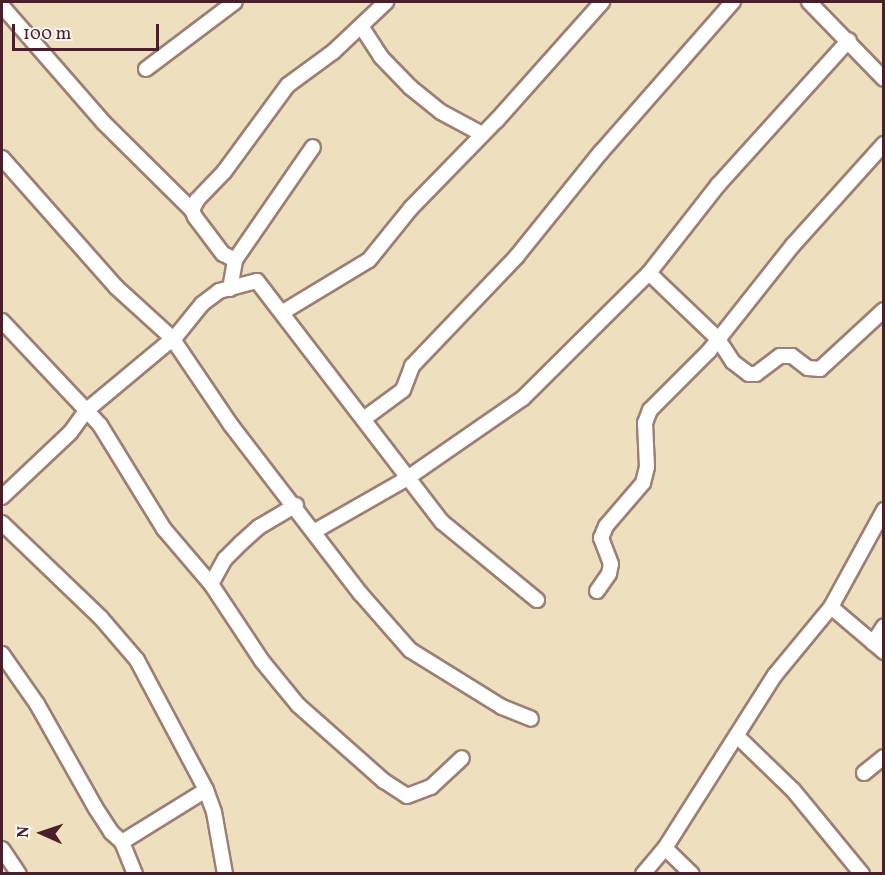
<!DOCTYPE html>
<style>
body{margin:0}
#map{position:relative;width:885px;height:875px;overflow:hidden;background:#eedfbf;font-family:Vollkorn,serif}
div>[style]{position:absolute}
.roads{filter:drop-shadow(2px 0 #9c7f75) drop-shadow(-2px 0 #9c7f75) drop-shadow(0 2px #9c7f75) drop-shadow(0 -2px #9c7f75)}
.minor>*{height:14px;margin:-7px;padding:0 7px;transform-origin:7px;border-radius:7px;background:#fff}
span{translate:-50% -50%;white-space:nowrap;text-align:center;line-height:1.15;-webkit-text-stroke:4.5px #f6f6f2;paint-order:stroke}
.frame{position:absolute;inset:0;border:3px solid #4a1f2b;pointer-events:none}
.north{position:absolute;left:12px;top:803px;width:60px;height:60px;-webkit-text-stroke:4px #f6f6f2;paint-order:stroke;rotate:273deg;font-size:16px;font-weight:700;line-height:24px;text-align:center;color:#4a1f2b}
.north::after{content:'';display:block;margin:auto;width:21px;height:27px;background:#4a1f2b;clip-path:polygon(50% 0,100% 100%,50% 72%,0 100%)}
.scale{position:absolute;left:12px;top:24px;width:147px;height:27px;box-sizing:border-box;border:3px solid #4a1f2b;border-top:0;padding-left:8px;font-size:18px;line-height:21px;white-space:nowrap;color:#4a1f2b;-webkit-text-stroke:4px #f6f6f2;paint-order:stroke}
</style>
<div id="map">
<div class="roads">
<div class="minor">
<div style="left:809px;top:2px;width:107px;rotate:45.8deg"></div>
<div style="left:2px;top:6px;width:155px;rotate:48.9deg"></div>
<div style="left:104px;top:123px;width:124px;rotate:44.7deg"></div>
<div style="left:361px;top:26px;width:37px;rotate:57deg"></div>
<div style="left:381px;top:57px;width:42px;rotate:46deg"></div>
<div style="left:410px;top:87px;width:40px;rotate:39deg"></div>
<div style="left:441px;top:112px;width:47px;rotate:28.2deg"></div>
<div style="left:146px;top:69px;width:111px;rotate:-37deg"></div>
<div style="left:2px;top:158px;width:172px;rotate:48.5deg"></div>
<div style="left:116px;top:287px;width:76px;rotate:42.3deg"></div>
<div style="left:172px;top:338px;width:105px;rotate:55.9deg"></div>
<div style="left:231px;top:425px;width:212px;rotate:52.5deg"></div>
<div style="left:360px;top:593px;width:76px;rotate:48.7deg"></div>
<div style="left:410px;top:650px;width:108px;rotate:31.8deg"></div>
<div style="left:502px;top:707px;width:31px;rotate:22deg"></div>
<div style="left:235px;top:260px;width:137px;rotate:-55.4deg"></div>
<div style="left:649px;top:273px;width:95px;rotate:43.7deg"></div>
<div style="left:718px;top:339px;width:27px;rotate:57deg"></div>
<div style="left:733px;top:362px;width:20px;rotate:37deg"></div>
<div style="left:749px;top:374px;width:7px"></div>
<div style="left:756px;top:374px;width:30px;rotate:-37deg"></div>
<div style="left:780px;top:356px;width:12px"></div>
<div style="left:792px;top:356px;width:20px;rotate:37deg"></div>
<div style="left:808px;top:368px;width:12px;rotate:5deg"></div>
<div style="left:820px;top:369px;width:87px;rotate:-42.7deg"></div>
<div style="left:230px;top:289px;width:29px;rotate:-80deg"></div>
<div style="left:235px;top:260px;width:13px;rotate:-153deg"></div>
<div style="left:223px;top:254px;width:46px;rotate:-127.1deg"></div>
<div style="left:195px;top:217px;width:8px;rotate:-113deg"></div>
<div style="left:192px;top:210px;width:11px;rotate:-63deg"></div>
<div style="left:197px;top:200px;width:39px;rotate:-46deg"></div>
<div style="left:224px;top:172px;width:108px;rotate:-53.7deg"></div>
<div style="left:288px;top:85px;width:56px;rotate:-36.3deg"></div>
<div style="left:333px;top:52px;width:73px;rotate:-43.3deg"></div>
<div style="left:283px;top:312px;width:100px;rotate:-31.2deg"></div>
<div style="left:369px;top:260px;width:67px;rotate:-51.1deg"></div>
<div style="left:411px;top:208px;width:123px;rotate:-45.7deg"></div>
<div style="left:497px;top:120px;width:158px;rotate:-48.3deg"></div>
<div style="left:2px;top:321px;width:143px;rotate:46.7deg"></div>
<div style="left:100px;top:425px;width:122px;rotate:58.4deg"></div>
<div style="left:164px;top:529px;width:72px;rotate:49.5deg"></div>
<div style="left:211px;top:584px;width:92px;rotate:56.5deg"></div>
<div style="left:262px;top:661px;width:57px;rotate:50.7deg"></div>
<div style="left:298px;top:705px;width:115px;rotate:41.5deg"></div>
<div style="left:384px;top:781px;width:27px;rotate:33deg"></div>
<div style="left:407px;top:796px;width:26px;rotate:-21deg"></div>
<div style="left:431px;top:787px;width:42px;rotate:-43.1deg"></div>
<div style="left:365px;top:418px;width:47px;rotate:-36.4deg"></div>
<div style="left:403px;top:390px;width:26px;rotate:-69deg"></div>
<div style="left:412px;top:366px;width:152px;rotate:-46.3deg"></div>
<div style="left:517px;top:256px;width:134px;rotate:-51.1deg"></div>
<div style="left:601px;top:152px;width:200px;rotate:-48.7deg"></div>
<div style="left:2px;top:497px;width:93px;rotate:-43.3deg"></div>
<div style="left:70px;top:433px;width:29px;rotate:-54deg"></div>
<div style="left:87px;top:410px;width:117px;rotate:-39.8deg"></div>
<div style="left:177px;top:335px;width:40px;rotate:-51deg"></div>
<div style="left:202px;top:304px;width:21px;rotate:-37deg"></div>
<div style="left:219px;top:291px;width:39px;rotate:-15deg"></div>
<div style="left:257px;top:281px;width:304px;rotate:52.5deg"></div>
<div style="left:442px;top:522px;width:123px;rotate:39.4deg"></div>
<div style="left:2px;top:523px;width:137px;rotate:43.8deg"></div>
<div style="left:101px;top:618px;width:55px;rotate:49.4deg"></div>
<div style="left:137px;top:660px;width:147px;rotate:62deg"></div>
<div style="left:206px;top:790px;width:23px;rotate:70deg"></div>
<div style="left:214px;top:812px;width:63px;rotate:79.9deg"></div>
<div style="left:315px;top:531px;width:105px;rotate:-29.7deg"></div>
<div style="left:406px;top:479px;width:142px;rotate:-34.7deg"></div>
<div style="left:523px;top:398px;width:177px;rotate:-44.8deg"></div>
<div style="left:649px;top:273px;width:112px;rotate:-51.9deg"></div>
<div style="left:718px;top:185px;width:195px;rotate:-47.9deg"></div>
<div style="left:211px;top:584px;width:29px;rotate:-61deg"></div>
<div style="left:225px;top:559px;width:23px;rotate:-45deg"></div>
<div style="left:241px;top:543px;width:24px;rotate:-42deg"></div>
<div style="left:259px;top:527px;width:43px;rotate:-30.7deg"></div>
<div style="left:597px;top:591px;width:21px;rotate:-55deg"></div>
<div style="left:609px;top:574px;width:10px;rotate:-79deg"></div>
<div style="left:611px;top:564px;width:28px;rotate:-111deg"></div>
<div style="left:601px;top:538px;width:13px;rotate:-67deg"></div>
<div style="left:606px;top:526px;width:57px;rotate:-49.3deg"></div>
<div style="left:643px;top:483px;width:16px;rotate:-76deg"></div>
<div style="left:647px;top:467px;width:44px;rotate:-92.6deg"></div>
<div style="left:645px;top:423px;width:14px;rotate:-69deg"></div>
<div style="left:650px;top:410px;width:83px;rotate:-45deg"></div>
<div style="left:709px;top:351px;width:135px;rotate:-51.6deg"></div>
<div style="left:793px;top:245px;width:136px;rotate:-48deg"></div>
<div style="left:831px;top:607px;width:70px;rotate:40.3deg"></div>
<div style="left:873px;top:643px;width:20px;rotate:-57deg"></div>
<div style="left:2px;top:654px;width:61px;rotate:55deg"></div>
<div style="left:37px;top:704px;width:118px;rotate:60.6deg"></div>
<div style="left:95px;top:807px;width:30px;rotate:57deg"></div>
<div style="left:111px;top:832px;width:15px;rotate:42deg"></div>
<div style="left:122px;top:842px;width:35px;rotate:68deg"></div>
<div style="left:737px;top:736px;width:78px;rotate:44deg"></div>
<div style="left:793px;top:790px;width:109px;rotate:50.6deg"></div>
<div style="left:864px;top:773px;width:26px;rotate:-39deg"></div>
<div style="left:122px;top:842px;width:99px;rotate:-31.8deg"></div>
<div style="left:665px;top:848px;width:37px;rotate:44deg"></div>
<div style="left:2px;top:849px;width:30px;rotate:56deg"></div>
<div style="left:643px;top:874px;width:34px;rotate:-50deg"></div>
<div style="left:665px;top:848px;width:205px;rotate:-57.6deg"></div>
<div style="left:775px;top:675px;width:88px;rotate:-50.5deg"></div>
<div style="left:831px;top:607px;width:111px;rotate:-61.3deg"></div>
</div>
</div>
<div class="frame"></div>
<div class="north">N</div>
<div class="scale">100 m</div>
</div>
